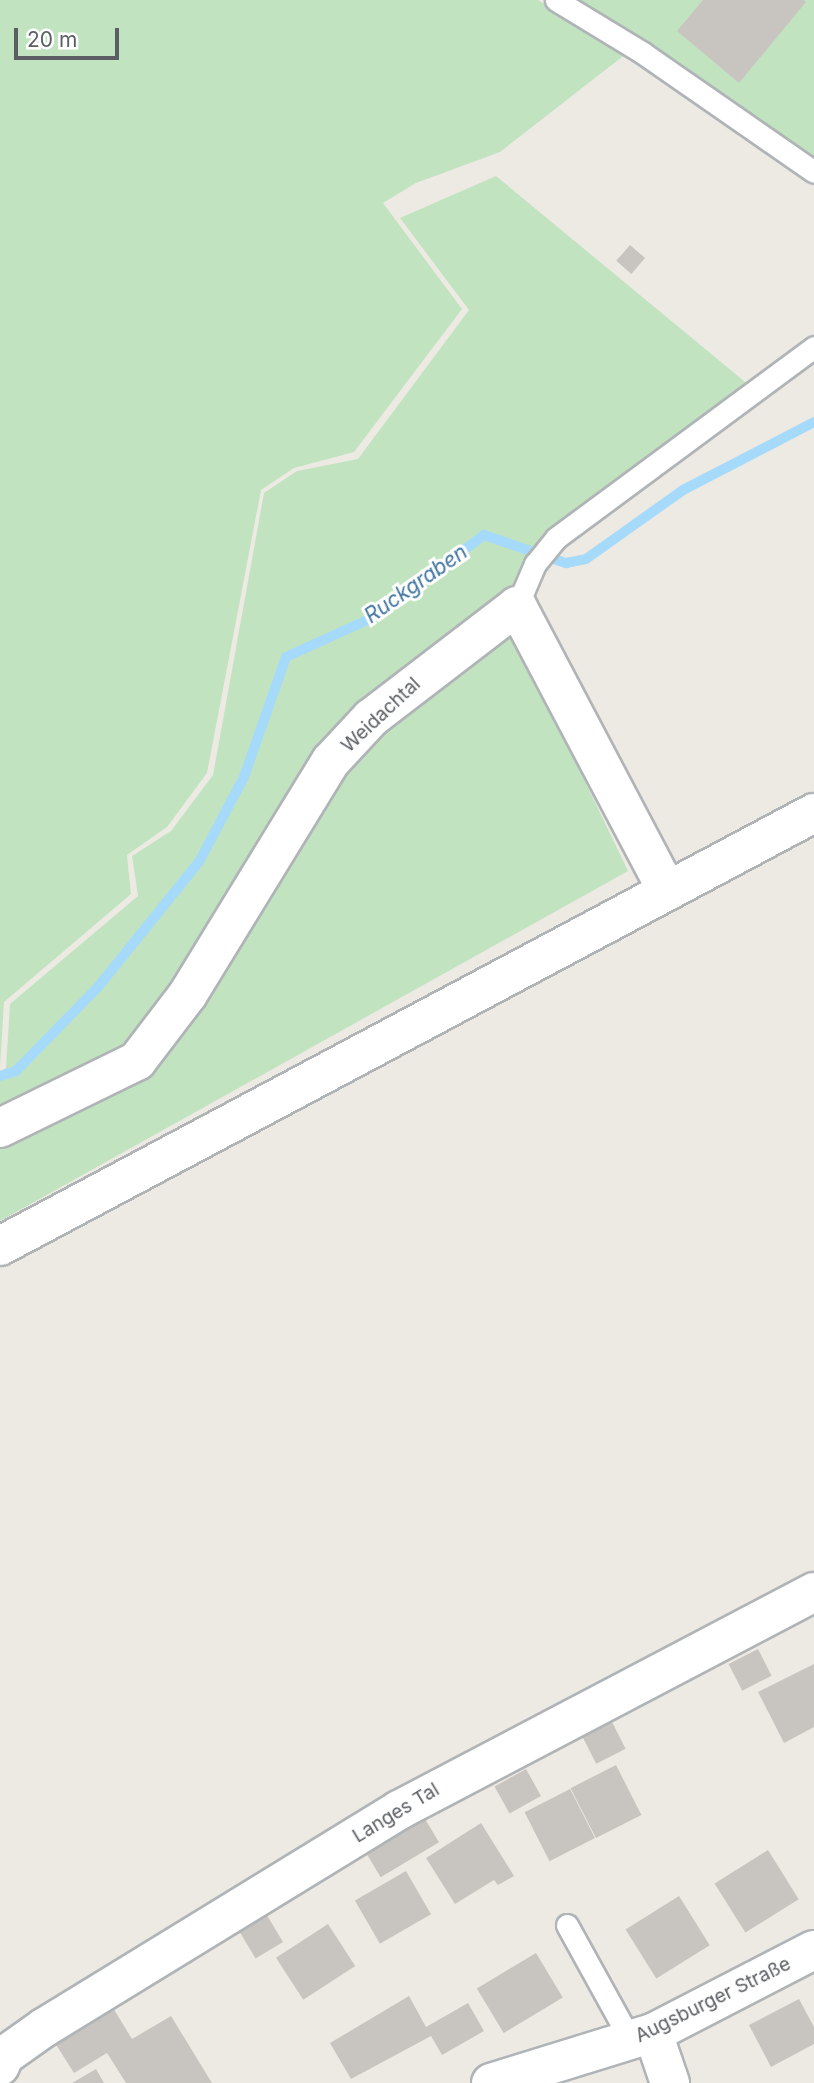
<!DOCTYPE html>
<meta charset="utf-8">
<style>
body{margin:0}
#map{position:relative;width:814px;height:2083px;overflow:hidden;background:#edeae3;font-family:Inter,sans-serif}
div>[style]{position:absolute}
.green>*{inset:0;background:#c2e3c0}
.stream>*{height:10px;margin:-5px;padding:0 5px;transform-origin:5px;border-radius:5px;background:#a6dafa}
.building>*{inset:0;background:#c8c5c0;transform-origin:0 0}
.roads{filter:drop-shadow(2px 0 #b0b4b7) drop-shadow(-2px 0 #b0b4b7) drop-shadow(0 2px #b0b4b7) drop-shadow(0 -2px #b0b4b7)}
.lane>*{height:21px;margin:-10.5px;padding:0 10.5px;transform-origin:10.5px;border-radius:10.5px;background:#fff}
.street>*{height:38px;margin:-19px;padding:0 19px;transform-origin:19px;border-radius:19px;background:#fff}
.secondary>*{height:38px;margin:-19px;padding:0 19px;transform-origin:19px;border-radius:19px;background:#fff}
span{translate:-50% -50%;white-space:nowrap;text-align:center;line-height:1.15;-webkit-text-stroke:6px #fff;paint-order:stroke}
.street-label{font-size:19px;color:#5b5f63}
.water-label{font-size:21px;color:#4176a2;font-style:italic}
.scale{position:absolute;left:14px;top:28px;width:105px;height:32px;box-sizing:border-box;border:4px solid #5b5f63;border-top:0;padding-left:9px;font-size:21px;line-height:24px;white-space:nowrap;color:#5b5f63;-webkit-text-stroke:5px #fff;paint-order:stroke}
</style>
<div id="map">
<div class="green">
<div style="clip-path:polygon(0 0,538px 0,627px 53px,500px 152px,416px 183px,383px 203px,462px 309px,354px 452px,294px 468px,261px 490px,207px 773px,167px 827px,127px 855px,131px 894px,4px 1002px,0 1067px)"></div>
<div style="clip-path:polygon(572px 0,814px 0,814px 159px)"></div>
<div style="clip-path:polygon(496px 176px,750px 386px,547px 533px,524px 558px,512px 629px,628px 871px,0 1221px,0 1071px,6px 1068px,10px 1004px,138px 896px,132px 856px,171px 831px,213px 775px,264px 493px,297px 471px,358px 459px,469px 310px,400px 218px)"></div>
</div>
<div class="stream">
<div style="left:0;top:1076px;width:17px;rotate:-17deg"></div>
<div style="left:16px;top:1071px;width:117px;rotate:-45.7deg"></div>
<div style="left:98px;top:987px;width:161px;rotate:-51.1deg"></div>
<div style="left:199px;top:862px;width:96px;rotate:-62.1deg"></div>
<div style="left:244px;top:777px;width:127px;rotate:-70.7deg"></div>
<div style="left:286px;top:657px;width:99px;rotate:-24.5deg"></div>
<div style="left:376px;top:616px;width:135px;rotate:-36.9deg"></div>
<div style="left:484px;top:535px;width:87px;rotate:18.9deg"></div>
<div style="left:566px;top:563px;width:20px;rotate:-11deg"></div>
<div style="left:586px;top:559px;width:119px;rotate:-35.4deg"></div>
<div style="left:683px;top:490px;width:148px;rotate:-27.4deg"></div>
</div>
<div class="building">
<div style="clip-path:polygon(703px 0,804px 0,806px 2px,739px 83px,677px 31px)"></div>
<div style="left:630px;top:245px;width:20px;height:21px;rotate:41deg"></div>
<div style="left:758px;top:1649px;width:30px;height:33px;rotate:63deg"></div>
<div style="clip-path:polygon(814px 1664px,814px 1727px,784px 1743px,758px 1692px)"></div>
<div style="left:612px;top:1722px;width:30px;height:33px;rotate:63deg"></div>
<div style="left:616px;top:1765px;width:56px;height:51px;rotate:63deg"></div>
<div style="left:526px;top:1769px;width:31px;height:36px;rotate:61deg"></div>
<div style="left:570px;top:1789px;width:55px;height:51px;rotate:63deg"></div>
<div style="left:422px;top:1814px;width:33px;height:68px;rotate:59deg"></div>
<div style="clip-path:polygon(481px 1823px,514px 1876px,498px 1885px,494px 1880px,455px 1904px,426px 1858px)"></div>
<div style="left:768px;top:1850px;width:58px;height:63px;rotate:58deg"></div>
<div style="left:406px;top:1871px;width:50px;height:59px;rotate:60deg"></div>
<div style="left:679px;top:1896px;width:58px;height:63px;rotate:58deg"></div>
<div style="left:265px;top:1912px;width:35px;height:32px;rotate:59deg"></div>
<div style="left:328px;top:1924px;width:50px;height:62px;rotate:57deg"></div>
<div style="left:536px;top:1953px;width:52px;height:69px;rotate:59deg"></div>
<div style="clip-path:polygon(409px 1996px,426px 2027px,468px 2003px,484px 2031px,442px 2055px,431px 2036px,351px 2079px,330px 2043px)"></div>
<div style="clip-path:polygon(799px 1999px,814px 2027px,814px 2044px,771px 2067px,749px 2025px)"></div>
<div style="clip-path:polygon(113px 2008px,132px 2039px,171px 2016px,212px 2083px,126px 2083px,107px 2053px,74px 2073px,55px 2043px)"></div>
<div style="clip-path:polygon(96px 2069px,104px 2083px,72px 2083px)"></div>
</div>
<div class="roads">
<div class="lane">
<div style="left:556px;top:0;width:102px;rotate:31.3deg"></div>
<div style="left:643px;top:53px;width:208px;rotate:34.8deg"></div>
<div style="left:517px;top:606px;width:46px;rotate:-66.8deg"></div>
<div style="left:535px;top:564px;width:33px;rotate:-51deg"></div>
<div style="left:556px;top:538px;width:321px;rotate:-36.5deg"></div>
<div style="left:567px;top:1925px;width:132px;rotate:61.1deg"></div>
</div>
<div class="street">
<div style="left:0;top:1128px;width:153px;rotate:-26.1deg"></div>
<div style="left:137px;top:1061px;width:84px;rotate:-52.7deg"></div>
<div style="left:188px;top:994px;width:273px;rotate:-58.5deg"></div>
<div style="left:331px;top:761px;width:59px;rotate:-47.1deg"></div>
<div style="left:371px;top:718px;width:184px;rotate:-37.5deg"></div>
<div style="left:517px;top:606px;width:320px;rotate:62.2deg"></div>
<div style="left:653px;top:2033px;width:53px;rotate:71.2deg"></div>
<div style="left:0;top:2066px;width:11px;rotate:-68deg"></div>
<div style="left:4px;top:2056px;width:50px;rotate:-35.3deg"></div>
<div style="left:45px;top:2027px;width:415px;rotate:-31.5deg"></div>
<div style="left:399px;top:1810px;width:469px;rotate:-27.7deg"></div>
<div style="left:491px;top:2083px;width:170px;rotate:-17.2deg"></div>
<div style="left:653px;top:2033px;width:181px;rotate:-27.3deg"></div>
</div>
<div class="secondary">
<div style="left:0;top:1246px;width:922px;rotate:-28.01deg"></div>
</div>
</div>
<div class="street-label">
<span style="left:381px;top:715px;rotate:-43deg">Weidachtal</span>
<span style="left:396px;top:1813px;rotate:-31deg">Langes Tal</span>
<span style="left:713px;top:2000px;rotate:-26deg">Augsburger Straße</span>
</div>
<div class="water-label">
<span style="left:416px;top:584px;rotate:-35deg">Ruckgraben</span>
</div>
<div class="scale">20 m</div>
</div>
